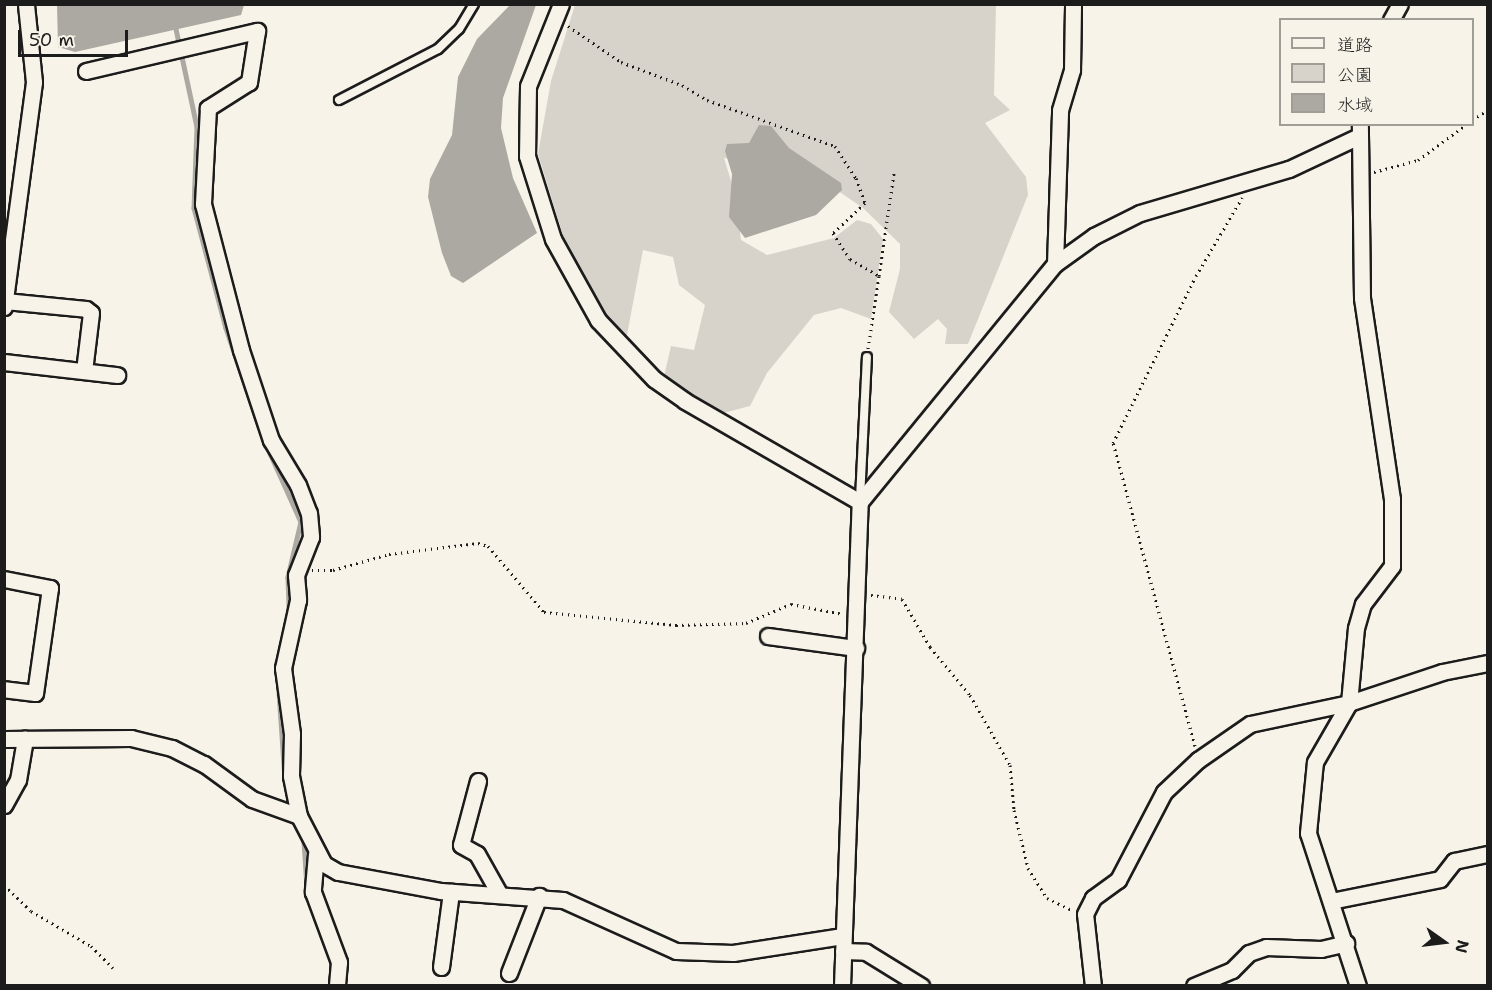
<!DOCTYPE html>
<meta charset="utf-8">
<style>
body{margin:0}
#map{position:relative;width:1492px;height:990px;overflow:hidden;background:#f7f3e8;font-family:"Shantell Sans","Klee One",sans-serif}
div>[style]{position:absolute}
.green>*{inset:0;background:#d7d3cb}
.water>*{inset:0;background:#aca9a2}
.stream>*{height:4.5px;margin:-2.25px;padding:0 2.25px;transform-origin:2.25px;border-radius:2.25px;background:#aca9a2}
.path>*{height:3px;margin-top:-1.5px;transform-origin:0;background:repeating-linear-gradient(90deg,#1c1c1c 0 1.5px,transparent 0 6px)}
.roads{filter:drop-shadow(2px 0 #1c1c1c) drop-shadow(-2px 0 #1c1c1c) drop-shadow(0 2px #1c1c1c) drop-shadow(0 -2px #1c1c1c)}
.service>*{height:8px;margin:-4px;padding:0 4px;transform-origin:4px;border-radius:4px;background:#f7f3e8}
.minor>*{height:15px;margin:-7.5px;padding:0 7.5px;transform-origin:7.5px;border-radius:7.5px;background:#f7f3e8}
span{translate:-50% -50%;white-space:nowrap;text-align:center;line-height:1.15;-webkit-text-stroke:4.5px #f7f3e8;paint-order:stroke}
.frame{position:absolute;inset:0;border:6px solid #1c1c1c;pointer-events:none}
.legend{position:absolute;left:1279px;top:18px;width:195px;height:108px;box-sizing:border-box;background:#f7f3e8;border:2px solid #9f9d96;margin:0;padding:8px 10px;list-style:none;font-size:18px;color:#1c1c1c}
.legend li{display:flex;align-items:center;gap:12px;height:30px}
.legend b{width:30px;border:2px solid #9f9d96}
.north{position:absolute;left:1414px;top:912px;width:60px;height:60px;-webkit-text-stroke:4px #f7f3e8;paint-order:stroke;rotate:104deg;font-size:16px;font-weight:700;line-height:24px;text-align:center;color:#1c1c1c}
.north::after{content:'';display:block;margin:auto;width:21px;height:27px;background:#1c1c1c;clip-path:polygon(50% 0,100% 100%,50% 72%,0 100%)}
.scale{position:absolute;left:18px;top:30px;width:110px;height:27px;box-sizing:border-box;border:3px solid #1c1c1c;border-top:0;padding-left:8px;font-size:18px;line-height:21px;white-space:nowrap;color:#1c1c1c;-webkit-text-stroke:4px #f7f3e8;paint-order:stroke}
</style>
<div id="map">
<div class="green">
<div style="clip-path:polygon(575px 5px,996px 5px,994px 95px,1010px 110px,985px 123px,1026px 177px,1028px 195px,968px 344px,945px 344px,947px 329px,938px 319px,914px 339px,889px 312px,900px 269px,900px 244px,863px 208px,789px 157px,753px 161px,724px 158px,735px 194px,741px 240px,767px 255px,834px 238px,857px 220px,871px 224px,883px 239px,871px 319px,841px 308px,814px 315px,767px 373px,750px 406px,712px 416px,663px 381px,671px 346px,694px 350px,705px 305px,679px 285px,673px 257px,643px 250px,624px 351px,566px 245px,538px 154px,551px 81px)"></div>
</div>
<div class="water">
<div style="clip-path:polygon(57px 5px,57px 4px,244px 5px,241px 15px,75px 52px,58px 47px)"></div>
<div style="clip-path:polygon(510px 5px,536px 5px,503px 98px,501px 128px,513px 178px,537px 233px,463px 283px,451px 276px,442px 253px,428px 197px,430px 179px,452px 135px,458px 77px,477px 39px)"></div>
<div style="clip-path:polygon(759px 125px,771px 126px,789px 148px,841px 183px,842px 190px,816px 215px,745px 238px,729px 217px,732px 174px,725px 151px,727px 144px,749px 143px)"></div>
</div>
<div class="stream">
<div style="left:176px;top:29px;width:100px;rotate:77.9deg"></div>
<div style="left:197px;top:127px;width:81px;rotate:92.1deg"></div>
<div style="left:194px;top:208px;width:124px;rotate:75.1deg"></div>
<div style="left:226px;top:328px;width:103px;rotate:71.4deg"></div>
<div style="left:270px;top:453px;width:76px;rotate:65.8deg"></div>
<div style="left:301px;top:522px;width:57px;rotate:103.3deg"></div>
<div style="left:288px;top:577px;width:33px;rotate:88deg"></div>
<div style="left:277px;top:662px;width:117px;rotate:86.1deg"></div>
<div style="left:304px;top:841px;width:46px;rotate:86.3deg"></div>
<div style="left:308px;top:898px;width:18px;rotate:68deg"></div>
</div>
<div class="path">
<div style="left:568px;top:26px;width:64px;rotate:34.2deg"></div>
<div style="left:621px;top:62px;width:65px;rotate:20.7deg"></div>
<div style="left:682px;top:85px;width:29px;rotate:31deg"></div>
<div style="left:707px;top:100px;width:136px;rotate:19.8deg"></div>
<div style="left:835px;top:146px;width:38px;rotate:57deg"></div>
<div style="left:856px;top:178px;width:27px;rotate:70deg"></div>
<div style="left:865px;top:203px;width:44px;rotate:136.8deg"></div>
<div style="left:833px;top:233px;width:31px;rotate:57deg"></div>
<div style="left:850px;top:259px;width:34px;rotate:30deg"></div>
<div style="left:879px;top:276px;width:74px;rotate:98.6deg"></div>
<div style="left:1472px;top:120px;width:19px;rotate:-32deg"></div>
<div style="left:1374px;top:172px;width:46px;rotate:-15.3deg"></div>
<div style="left:1418px;top:160px;width:61px;rotate:-36.3deg"></div>
<div style="left:879px;top:276px;width:104px;rotate:-81.7deg"></div>
<div style="left:312px;top:570px;width:21px"></div>
<div style="left:333px;top:570px;width:58px;rotate:-15.9deg"></div>
<div style="left:389px;top:554px;width:90px;rotate:-7deg"></div>
<div style="left:478px;top:543px;width:10px;rotate:17deg"></div>
<div style="left:488px;top:546px;width:87px;rotate:49.7deg"></div>
<div style="left:544px;top:612px;width:133px;rotate:5.6deg"></div>
<div style="left:676px;top:625px;width:70px;rotate:-1.6deg"></div>
<div style="left:746px;top:623px;width:49px;rotate:-22.9deg"></div>
<div style="left:791px;top:604px;width:53px;rotate:10.9deg"></div>
<div style="left:871px;top:595px;width:31px;rotate:7deg"></div>
<div style="left:902px;top:599px;width:56px;rotate:59.7deg"></div>
<div style="left:930px;top:647px;width:62px;rotate:50.2deg"></div>
<div style="left:970px;top:695px;width:81px;rotate:60.3deg"></div>
<div style="left:1010px;top:765px;width:45px;rotate:84.9deg"></div>
<div style="left:1014px;top:810px;width:60px;rotate:76.4deg"></div>
<div style="left:1028px;top:868px;width:36px;rotate:58deg"></div>
<div style="left:1047px;top:898px;width:28px;rotate:26deg"></div>
<div style="left:1195px;top:746px;width:314px;rotate:-105.1deg"></div>
<div style="left:1113px;top:443px;width:186px;rotate:-63.6deg"></div>
<div style="left:1196px;top:276px;width:91px;rotate:-59.5deg"></div>
<div style="left:4px;top:885px;width:37px;rotate:44deg"></div>
<div style="left:31px;top:911px;width:69px;rotate:30.3deg"></div>
<div style="left:91px;top:946px;width:31px;rotate:45deg"></div>
</div>
<div class="roads">
<div class="service">
<div style="left:339px;top:100px;width:111px;rotate:-27.3deg"></div>
<div style="left:438px;top:49px;width:29px;rotate:-44deg"></div>
<div style="left:459px;top:29px;width:29px;rotate:-59deg"></div>
<div style="left:860px;top:499px;width:142px;rotate:-87.2deg"></div>
</div>
<div class="minor">
<div style="left:561px;top:4px;width:88px;rotate:111.9deg"></div>
<div style="left:528px;top:86px;width:70px;rotate:90.8deg"></div>
<div style="left:527px;top:156px;width:87px;rotate:72.6deg"></div>
<div style="left:553px;top:239px;width:93px;rotate:60.9deg"></div>
<div style="left:598px;top:320px;width:81px;rotate:46.5deg"></div>
<div style="left:654px;top:379px;width:38px;rotate:35deg"></div>
<div style="left:685px;top:401px;width:202px;rotate:30deg"></div>
<div style="left:1391px;top:20px;width:18px;rotate:-61deg"></div>
<div style="left:86px;top:71px;width:176px;rotate:-13.2deg"></div>
<div style="left:257px;top:31px;width:52px;rotate:98.9deg"></div>
<div style="left:249px;top:82px;width:49px;rotate:147.6deg"></div>
<div style="left:208px;top:108px;width:96px;rotate:93deg"></div>
<div style="left:203px;top:204px;width:151px;rotate:75.4deg"></div>
<div style="left:241px;top:350px;width:95px;rotate:71.6deg"></div>
<div style="left:271px;top:440px;width:52px;rotate:59deg"></div>
<div style="left:298px;top:485px;width:30px;rotate:69deg"></div>
<div style="left:309px;top:513px;width:24px;rotate:85deg"></div>
<div style="left:311px;top:537px;width:41px;rotate:111.5deg"></div>
<div style="left:296px;top:575px;width:25px;rotate:85deg"></div>
<div style="left:298px;top:600px;width:70px;rotate:102.4deg"></div>
<div style="left:283px;top:668px;width:67px;rotate:82.2deg"></div>
<div style="left:292px;top:734px;width:42px;rotate:91.4deg"></div>
<div style="left:291px;top:776px;width:41px;rotate:78.7deg"></div>
<div style="left:299px;top:816px;width:54px;rotate:62.5deg"></div>
<div style="left:324px;top:864px;width:16px;rotate:30deg"></div>
<div style="left:338px;top:872px;width:105px;rotate:10.5deg"></div>
<div style="left:441px;top:891px;width:122px;rotate:4.2deg"></div>
<div style="left:563px;top:900px;width:124px;rotate:24.3deg"></div>
<div style="left:676px;top:951px;width:57px;rotate:2deg"></div>
<div style="left:733px;top:953px;width:111px;rotate:-8.8deg"></div>
<div style="left:1055px;top:264px;width:154px;rotate:-88.1deg"></div>
<div style="left:1060px;top:110px;width:42px;rotate:-73.3deg"></div>
<div style="left:1072px;top:70px;width:66px;rotate:-89.1deg"></div>
<div style="left:5px;top:301px;width:81px;rotate:5.6deg"></div>
<div style="left:86px;top:309px;width:6px;rotate:39deg"></div>
<div style="left:91px;top:313px;width:58px;rotate:96.9deg"></div>
<div style="left:4px;top:307px;width:227px;rotate:-82.4deg"></div>
<div style="left:34px;top:82px;width:78px;rotate:-95.9deg"></div>
<div style="left:4px;top:362px;width:114px;rotate:6.6deg"></div>
<div style="left:4px;top:579px;width:47px;rotate:11.1deg"></div>
<div style="left:50px;top:588px;width:106px;rotate:98.1deg"></div>
<div style="left:35px;top:693px;width:31px;rotate:-173deg"></div>
<div style="left:768px;top:636px;width:89px;rotate:7.8deg"></div>
<div style="left:4px;top:739px;width:127px;rotate:-0.5deg"></div>
<div style="left:131px;top:738px;width:42px;rotate:13.7deg"></div>
<div style="left:172px;top:748px;width:36px;rotate:27deg"></div>
<div style="left:204px;top:764px;width:59px;rotate:36.1deg"></div>
<div style="left:252px;top:799px;width:50px;rotate:19.9deg"></div>
<div style="left:478px;top:781px;width:66px;rotate:104.9deg"></div>
<div style="left:461px;top:845px;width:18px;rotate:29deg"></div>
<div style="left:477px;top:854px;width:47px;rotate:60.7deg"></div>
<div style="left:4px;top:805px;width:29px;rotate:-61deg"></div>
<div style="left:18px;top:780px;width:42px;rotate:-80.3deg"></div>
<div style="left:316px;top:854px;width:38px;rotate:95deg"></div>
<div style="left:313px;top:892px;width:75px;rotate:69.6deg"></div>
<div style="left:339px;top:962px;width:24px;rotate:95deg"></div>
<div style="left:1331px;top:901px;width:111px;rotate:-11.4deg"></div>
<div style="left:1440px;top:879px;width:23px;rotate:-52deg"></div>
<div style="left:1454px;top:861px;width:35px;rotate:-12deg"></div>
<div style="left:843px;top:951px;width:23px;rotate:2deg"></div>
<div style="left:866px;top:952px;width:65px;rotate:31.7deg"></div>
<div style="left:441px;top:967px;width:76px;rotate:-82.4deg"></div>
<div style="left:509px;top:973px;width:83px;rotate:-68.7deg"></div>
<div style="left:842px;top:986px;width:484px;rotate:-87.9deg"></div>
<div style="left:860px;top:502px;width:308px;rotate:-50.7deg"></div>
<div style="left:1055px;top:264px;width:48px;rotate:-35.7deg"></div>
<div style="left:1094px;top:236px;width:51px;rotate:-26.6deg"></div>
<div style="left:1140px;top:213px;width:155px;rotate:-16.5deg"></div>
<div style="left:1289px;top:169px;width:77px;rotate:-25.2deg"></div>
<div style="left:1093px;top:986px;width:72px;rotate:-96.3deg"></div>
<div style="left:1085px;top:914px;width:18px;rotate:-63deg"></div>
<div style="left:1093px;top:898px;width:31px;rotate:-36deg"></div>
<div style="left:1118px;top:880px;width:99px;rotate:-62.4deg"></div>
<div style="left:1164px;top:792px;width:47px;rotate:-43.3deg"></div>
<div style="left:1198px;top:760px;width:63px;rotate:-34.7deg"></div>
<div style="left:1250px;top:724px;width:101px;rotate:-12deg"></div>
<div style="left:1349px;top:703px;width:98px;rotate:-18.4deg"></div>
<div style="left:1442px;top:672px;width:47px;rotate:-11.1deg"></div>
<div style="left:1194px;top:986px;width:41px;rotate:-22.8deg"></div>
<div style="left:1232px;top:970px;width:24px;rotate:-45deg"></div>
<div style="left:1249px;top:953px;width:18px;rotate:-19deg"></div>
<div style="left:1266px;top:947px;width:55px;rotate:2.1deg"></div>
<div style="left:1321px;top:949px;width:26px;rotate:-13deg"></div>
<div style="left:1358px;top:986px;width:161px;rotate:-108.1deg"></div>
<div style="left:1308px;top:833px;width:71px;rotate:-84.4deg"></div>
<div style="left:1315px;top:762px;width:68px;rotate:-60deg"></div>
<div style="left:1349px;top:703px;width:75px;rotate:-84.7deg"></div>
<div style="left:1356px;top:628px;width:25px;rotate:-74deg"></div>
<div style="left:1363px;top:604px;width:48px;rotate:-52.7deg"></div>
<div style="left:1392px;top:566px;width:67px;rotate:-90deg"></div>
<div style="left:1392px;top:499px;width:203px;rotate:-98.5deg"></div>
<div style="left:1362px;top:298px;width:174px;rotate:-90.7deg"></div>
</div>
</div>
<div class="frame"></div>
<ul class="legend">
<li><b style="height:8px;background:#f7f3e8"></b>道路</li>
<li><b style="height:16px;background:#d7d3cb"></b>公園</li>
<li><b style="height:16px;background:#aca9a2"></b>水域</li>
</ul>
<div class="north">N</div>
<div class="scale">50 m</div>
</div>
